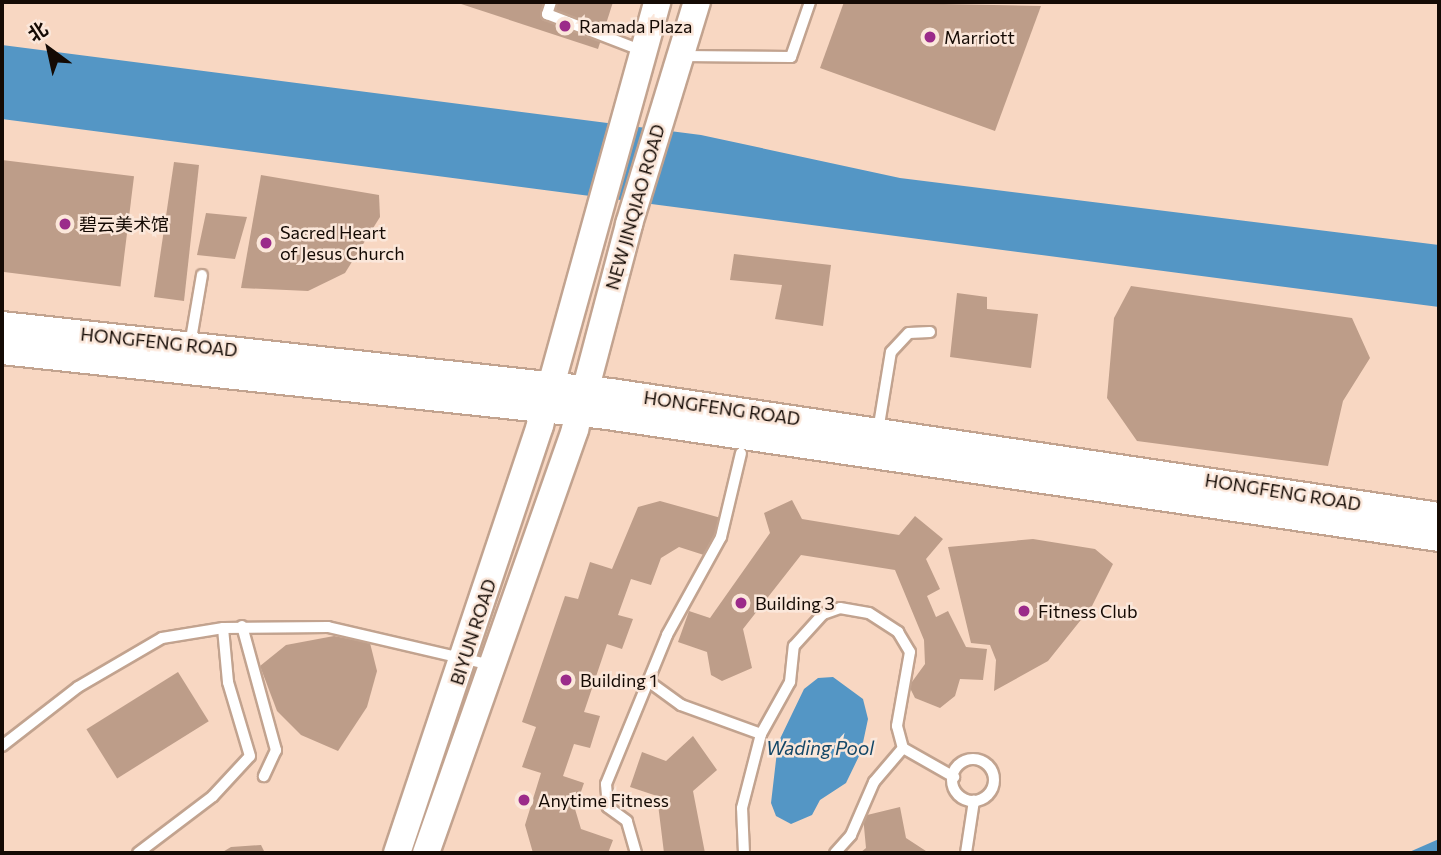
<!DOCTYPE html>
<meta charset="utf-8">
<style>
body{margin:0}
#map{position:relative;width:1441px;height:855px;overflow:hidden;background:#f8d7c2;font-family:Commissioner,"Noto Sans SC",sans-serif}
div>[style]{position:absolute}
.water>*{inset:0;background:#5496c5}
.building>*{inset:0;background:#bd9d89;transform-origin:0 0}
.roads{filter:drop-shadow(2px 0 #c2a38f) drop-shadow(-2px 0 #c2a38f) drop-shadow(0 2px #c2a38f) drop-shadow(0 -2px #c2a38f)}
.service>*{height:10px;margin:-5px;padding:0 5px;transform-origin:5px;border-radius:5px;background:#fff}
.service>.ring{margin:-5px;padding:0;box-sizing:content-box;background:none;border:10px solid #fff;border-radius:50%}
.tertiary>*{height:26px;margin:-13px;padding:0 13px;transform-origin:13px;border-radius:13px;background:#fff}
.dots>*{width:19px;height:19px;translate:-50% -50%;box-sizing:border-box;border:4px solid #fbe7da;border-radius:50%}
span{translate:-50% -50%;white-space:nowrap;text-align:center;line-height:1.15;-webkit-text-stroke:5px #fbe7da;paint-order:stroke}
.poi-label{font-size:18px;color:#140a04}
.left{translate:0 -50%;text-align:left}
.street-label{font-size:18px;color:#140a04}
.water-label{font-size:19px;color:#144767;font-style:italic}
.frame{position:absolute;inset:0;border:4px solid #140a04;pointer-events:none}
.north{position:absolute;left:14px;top:14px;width:70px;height:70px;-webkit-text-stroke:5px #fbe7da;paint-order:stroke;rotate:327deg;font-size:19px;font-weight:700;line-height:28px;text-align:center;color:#140a04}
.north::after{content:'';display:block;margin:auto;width:24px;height:32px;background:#140a04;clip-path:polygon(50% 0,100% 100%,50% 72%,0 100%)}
</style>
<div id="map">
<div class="water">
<div style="clip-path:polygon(2px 45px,701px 135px,900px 178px,1439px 245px,1439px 307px,2px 119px)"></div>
<div style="clip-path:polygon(833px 677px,863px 699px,868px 719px,861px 752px,846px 783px,820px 800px,812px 815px,791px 824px,776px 816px,771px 803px,778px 743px,804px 689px,818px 678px)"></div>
<div style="clip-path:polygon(1439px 839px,1439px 853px,1407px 853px)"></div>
</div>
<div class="building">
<div style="clip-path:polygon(455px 2px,613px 2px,598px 49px)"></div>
<div style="clip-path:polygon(844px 2px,1041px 6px,995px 131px,820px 68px)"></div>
<div style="left:2px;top:160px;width:133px;height:111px;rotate:7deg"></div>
<div style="clip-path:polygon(174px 162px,199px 165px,184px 301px,154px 297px)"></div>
<div style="clip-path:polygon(261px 175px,379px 195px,380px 217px,345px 273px,308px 291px,241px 288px)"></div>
<div style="clip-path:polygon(206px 213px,247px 217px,235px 259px,197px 255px)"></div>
<div style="clip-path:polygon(734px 254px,831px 265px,823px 326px,775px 319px,782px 285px,730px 280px)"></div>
<div style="clip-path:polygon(1131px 286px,1352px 318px,1370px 358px,1343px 401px,1328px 466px,1137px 441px,1107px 398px,1114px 318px)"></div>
<div style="clip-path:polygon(957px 293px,987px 297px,987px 309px,1038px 314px,1031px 368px,950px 357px)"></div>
<div style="clip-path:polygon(792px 500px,802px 519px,899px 535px,915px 516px,943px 539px,926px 559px,940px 589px,927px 596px,936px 617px,948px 611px,966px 647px,987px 649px,983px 680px,960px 679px,955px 696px,940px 708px,915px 698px,909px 686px,925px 664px,924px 640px,895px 570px,801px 555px,743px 629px,752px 668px,722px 681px,711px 675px,707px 652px,678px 642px,689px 611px,710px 618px,770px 533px,764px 513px)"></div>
<div style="clip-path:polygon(660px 501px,721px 518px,707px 556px,679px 547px,661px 558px,651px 585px,631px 579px,618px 615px,633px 619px,622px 649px,607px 644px,584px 712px,600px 716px,590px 748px,574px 744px,563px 776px,584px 783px,575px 809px,581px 829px,613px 840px,608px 853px,533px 853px,525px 825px,541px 773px,522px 767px,536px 727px,522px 722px,565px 596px,578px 599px,590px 562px,612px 569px,638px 507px)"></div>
<div style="clip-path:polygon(1033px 539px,1095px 549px,1113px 564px,1092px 606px,1048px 661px,994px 691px,996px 660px,990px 645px,971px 643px,948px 547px)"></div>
<div style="clip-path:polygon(334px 636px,370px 643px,377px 671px,367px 707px,338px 751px,301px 735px,277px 711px,260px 666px,286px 645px)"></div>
<div style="left:178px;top:672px;width:58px;height:108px;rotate:58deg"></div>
<div style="clip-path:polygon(693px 736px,717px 770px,693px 791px,705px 853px,664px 853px,657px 796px,630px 787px,642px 752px,666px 761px)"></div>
<div style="clip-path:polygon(900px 807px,906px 838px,929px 853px,860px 853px,866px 848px,863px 816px)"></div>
<div style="clip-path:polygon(261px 845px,265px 853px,221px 853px,231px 847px)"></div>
</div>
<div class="roads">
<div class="service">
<div style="left:551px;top:2px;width:13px;rotate:108deg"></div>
<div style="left:547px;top:14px;width:103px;rotate:21.1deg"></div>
<div style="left:682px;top:56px;width:109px;rotate:0.5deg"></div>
<div style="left:791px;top:57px;width:58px;rotate:-70.9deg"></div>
<div style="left:190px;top:345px;width:71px;rotate:-80.3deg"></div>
<div style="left:878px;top:431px;width:80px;rotate:-80.7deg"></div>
<div style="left:891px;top:352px;width:26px;rotate:-47deg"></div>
<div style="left:909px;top:333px;width:21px;rotate:-3deg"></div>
<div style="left:242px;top:626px;width:129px;rotate:74.7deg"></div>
<div style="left:276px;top:750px;width:29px;rotate:115deg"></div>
<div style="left:648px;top:681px;width:41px;rotate:36deg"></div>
<div style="left:681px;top:705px;width:85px;rotate:19.9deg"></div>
<div style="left:2px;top:746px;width:96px;rotate:-37.8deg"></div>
<div style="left:78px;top:687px;width:97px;rotate:-30.3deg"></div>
<div style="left:162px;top:638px;width:62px;rotate:-9.3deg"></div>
<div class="ring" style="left:952px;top:759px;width:32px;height:32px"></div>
<div style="left:138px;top:853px;width:94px;rotate:-37.2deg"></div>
<div style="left:213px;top:796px;width:54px;rotate:-47.2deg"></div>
<div style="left:250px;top:756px;width:77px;rotate:-106.6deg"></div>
<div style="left:228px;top:682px;width:54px;rotate:-95.3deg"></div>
<div style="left:223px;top:628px;width:105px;rotate:-0.5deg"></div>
<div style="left:328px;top:627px;width:167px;rotate:13.1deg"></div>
<div style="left:636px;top:853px;width:33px;rotate:-106deg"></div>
<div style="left:627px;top:821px;width:24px;rotate:-144deg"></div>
<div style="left:608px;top:807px;width:23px;rotate:-95deg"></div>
<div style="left:606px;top:784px;width:161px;rotate:-67.7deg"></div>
<div style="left:667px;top:635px;width:112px;rotate:-61.1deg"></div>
<div style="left:721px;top:537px;width:86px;rotate:-76.6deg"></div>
<div style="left:744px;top:853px;width:45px;rotate:-92.5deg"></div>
<div style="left:742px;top:808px;width:76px;rotate:-75.6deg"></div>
<div style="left:761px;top:734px;width:60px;rotate:-60.9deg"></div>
<div style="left:790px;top:682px;width:36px;rotate:-84deg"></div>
<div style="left:794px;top:646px;width:43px;rotate:-47.8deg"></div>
<div style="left:823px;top:614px;width:18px;rotate:-19deg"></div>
<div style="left:840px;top:608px;width:29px;rotate:10deg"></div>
<div style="left:869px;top:613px;width:35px;rotate:33deg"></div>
<div style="left:898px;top:632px;width:23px;rotate:59deg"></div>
<div style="left:910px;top:652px;width:75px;rotate:100deg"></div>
<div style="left:897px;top:726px;width:23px;rotate:75deg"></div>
<div style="left:903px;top:748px;width:59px;rotate:29.6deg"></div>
<div style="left:835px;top:853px;width:24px;rotate:-48deg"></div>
<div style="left:851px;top:835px;width:58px;rotate:-66.5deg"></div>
<div style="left:874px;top:782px;width:45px;rotate:-49.5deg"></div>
<div style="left:966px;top:853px;width:53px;rotate:-81.3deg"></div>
</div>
<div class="tertiary">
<div style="left:2px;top:325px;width:613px;rotate:6.28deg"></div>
<div style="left:611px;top:392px;width:837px;rotate:8.52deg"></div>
<div style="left:2px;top:351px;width:608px;rotate:6.13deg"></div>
<div style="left:607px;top:416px;width:841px;rotate:8.34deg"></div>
<div style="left:397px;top:853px;width:451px;rotate:-71.5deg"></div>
<div style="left:540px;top:425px;width:439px;rotate:-74.5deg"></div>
<div style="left:426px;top:853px;width:449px;rotate:-70.6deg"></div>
<div style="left:575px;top:429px;width:212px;rotate:-75.2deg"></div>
<div style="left:629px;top:224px;width:232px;rotate:-73deg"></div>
</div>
</div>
<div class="dots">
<div style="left:565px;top:26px;background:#9b2b8a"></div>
<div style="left:930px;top:37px;background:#9b2b8a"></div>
<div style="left:65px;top:224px;background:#9b2b8a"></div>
<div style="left:266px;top:243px;background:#9b2b8a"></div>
<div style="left:741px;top:603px;background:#9b2b8a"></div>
<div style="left:1024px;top:611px;background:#9b2b8a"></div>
<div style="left:566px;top:680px;background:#9b2b8a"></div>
<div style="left:524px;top:800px;background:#9b2b8a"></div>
</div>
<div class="poi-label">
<span class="left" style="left:579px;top:26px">Ramada Plaza</span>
<span class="left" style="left:944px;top:37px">Marriott</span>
<span class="left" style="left:79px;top:224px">碧云美术馆</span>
<span class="left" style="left:280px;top:243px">Sacred Heart<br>of Jesus Church</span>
<span class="left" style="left:755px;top:603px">Building 3</span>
<span class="left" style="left:1038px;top:611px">Fitness Club</span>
<span class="left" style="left:580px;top:680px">Building 1</span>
<span class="left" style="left:538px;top:800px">Anytime Fitness</span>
</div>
<div class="street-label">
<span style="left:635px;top:207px;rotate:-74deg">NEW JINQIAO ROAD</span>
<span style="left:159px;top:342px;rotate:6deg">HONGFENG ROAD</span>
<span style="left:722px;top:408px;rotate:8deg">HONGFENG ROAD</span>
<span style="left:1283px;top:492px;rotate:9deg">HONGFENG ROAD</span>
<span style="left:473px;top:632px;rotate:-72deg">BIYUN ROAD</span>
</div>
<div class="water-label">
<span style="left:820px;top:748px">Wading Pool</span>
</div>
<div class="frame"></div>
<div class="north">北</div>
</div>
